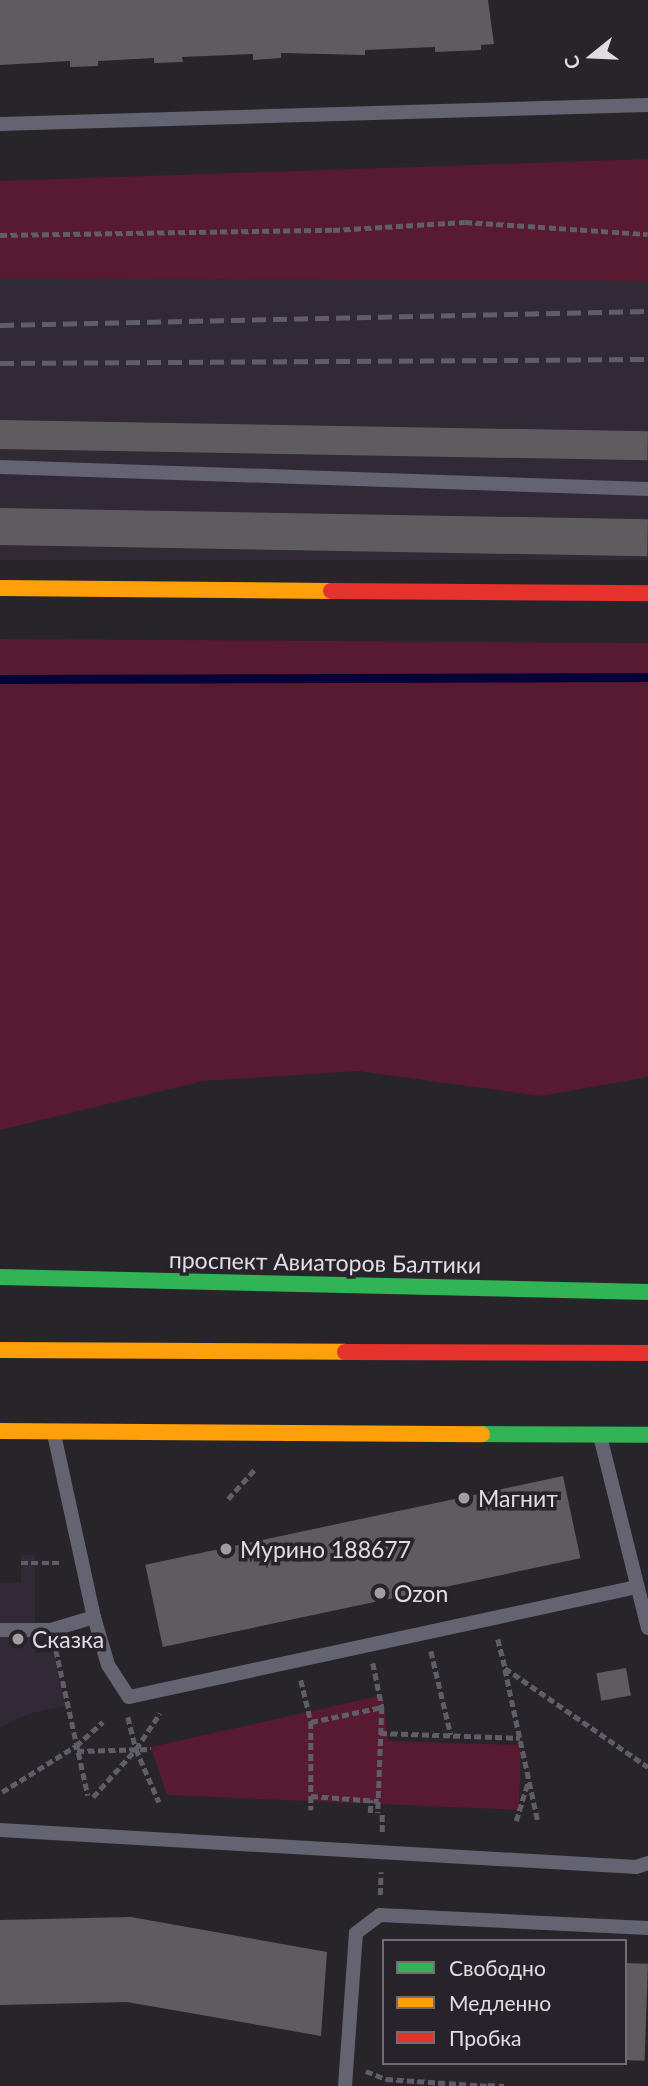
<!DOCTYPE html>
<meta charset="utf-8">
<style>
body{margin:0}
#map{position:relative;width:648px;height:2086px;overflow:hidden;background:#272529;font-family:Lato,sans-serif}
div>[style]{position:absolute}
.built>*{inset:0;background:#312935;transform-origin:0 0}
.green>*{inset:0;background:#571a30}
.stream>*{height:9px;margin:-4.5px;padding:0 4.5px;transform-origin:4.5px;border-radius:4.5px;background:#040437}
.building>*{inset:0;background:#5f5c5f;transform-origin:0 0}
.path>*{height:4.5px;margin-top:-2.25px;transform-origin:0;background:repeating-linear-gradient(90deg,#5f5e68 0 7px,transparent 0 10.5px)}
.lane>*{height:14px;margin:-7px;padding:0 7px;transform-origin:7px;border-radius:7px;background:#636371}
.fast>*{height:16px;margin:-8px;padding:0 8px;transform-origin:8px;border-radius:8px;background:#30b455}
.slow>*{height:16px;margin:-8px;padding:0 8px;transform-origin:8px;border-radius:8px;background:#ff9f0a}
.jam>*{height:16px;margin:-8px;padding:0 8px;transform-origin:8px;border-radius:8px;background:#e5322d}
.rail>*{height:5px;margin-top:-2.5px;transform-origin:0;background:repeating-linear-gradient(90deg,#5f5e68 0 14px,transparent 0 21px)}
.dots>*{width:19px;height:19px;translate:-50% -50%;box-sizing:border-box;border:4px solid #28232b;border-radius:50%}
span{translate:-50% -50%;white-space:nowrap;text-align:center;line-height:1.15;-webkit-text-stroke:7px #28232b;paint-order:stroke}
.street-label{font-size:23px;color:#e0dde2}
.poi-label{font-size:23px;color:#e0dde2}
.left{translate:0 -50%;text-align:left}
.legend{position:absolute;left:382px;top:1939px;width:245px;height:126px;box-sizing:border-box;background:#28232b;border:2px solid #726d74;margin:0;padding:9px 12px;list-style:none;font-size:21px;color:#e0dde2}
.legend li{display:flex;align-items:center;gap:14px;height:35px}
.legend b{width:35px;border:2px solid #726d74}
.north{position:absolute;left:557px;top:21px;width:70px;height:70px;-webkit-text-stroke:5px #28232b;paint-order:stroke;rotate:252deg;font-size:19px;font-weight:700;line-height:28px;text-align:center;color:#e0dde2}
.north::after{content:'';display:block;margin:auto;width:24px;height:32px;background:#e0dde2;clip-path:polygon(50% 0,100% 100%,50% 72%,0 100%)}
</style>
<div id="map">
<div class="built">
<div style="left:0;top:278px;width:648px;height:282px"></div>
<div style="clip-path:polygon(21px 1555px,35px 1555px,35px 1653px,53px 1652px,66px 1706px,31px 1713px,0 1727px,0 1583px,21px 1583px)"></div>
</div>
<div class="green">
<div style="clip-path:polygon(648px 159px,648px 281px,0 278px,0 181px)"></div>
<div style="clip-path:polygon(0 639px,648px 643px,648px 1077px,541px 1096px,358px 1071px,203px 1081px,0 1130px)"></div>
<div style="clip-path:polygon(383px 1695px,388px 1741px,521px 1745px,519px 1810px,167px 1795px,151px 1747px)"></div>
</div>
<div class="stream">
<div style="left:0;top:679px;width:648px;rotate:-0.18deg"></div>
</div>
<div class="building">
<div style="clip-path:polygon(0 0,488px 0,494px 44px,481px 45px,481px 50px,435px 52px,435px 47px,365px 50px,365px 55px,281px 53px,281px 58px,253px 60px,253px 54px,182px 57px,183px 62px,154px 63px,154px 58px,98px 61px,98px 66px,70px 67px,70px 61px,0 65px)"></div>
<div style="left:0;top:420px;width:648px;height:29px;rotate:1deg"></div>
<div style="left:0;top:508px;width:648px;height:37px;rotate:1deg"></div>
<div style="left:563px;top:1476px;width:84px;height:427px;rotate:78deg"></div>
<div style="left:626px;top:1668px;width:28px;height:30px;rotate:80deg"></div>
<div style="clip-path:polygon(131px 1917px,327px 1952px,321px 2036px,127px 2002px,0 2005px,0 1920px)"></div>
<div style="left:625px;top:1963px;width:23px;height:97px;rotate:2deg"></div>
</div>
<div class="path">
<div style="left:0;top:235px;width:333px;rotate:-0.9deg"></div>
<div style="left:333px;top:230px;width:132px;rotate:-3.5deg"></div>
<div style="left:465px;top:222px;width:183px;rotate:3.8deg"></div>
<div style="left:228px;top:1499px;width:42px;rotate:-47.9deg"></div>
<div style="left:21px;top:1563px;width:41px"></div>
<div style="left:498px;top:1639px;width:30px;rotate:76deg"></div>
<div style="left:505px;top:1668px;width:174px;rotate:34.7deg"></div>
<div style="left:56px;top:1650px;width:149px;rotate:77.6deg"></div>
<div style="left:431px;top:1651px;width:86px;rotate:76.6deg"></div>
<div style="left:373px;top:1663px;width:45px;rotate:78.4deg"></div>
<div style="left:382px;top:1707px;width:106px;rotate:92.2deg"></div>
<div style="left:505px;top:1669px;width:157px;rotate:77.8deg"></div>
<div style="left:301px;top:1680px;width:43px;rotate:76.6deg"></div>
<div style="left:311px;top:1722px;width:88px;rotate:90deg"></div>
<div style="left:128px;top:1717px;width:33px;rotate:76deg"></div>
<div style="left:136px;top:1749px;width:58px;rotate:66.5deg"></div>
<div style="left:311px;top:1722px;width:73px;rotate:-11.9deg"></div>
<div style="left:380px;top:1733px;width:140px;rotate:2deg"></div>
<div style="left:77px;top:1751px;width:74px;rotate:-1.5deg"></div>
<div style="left:2px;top:1792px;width:87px;rotate:-31.9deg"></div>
<div style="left:76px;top:1746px;width:36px;rotate:-42deg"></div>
<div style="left:311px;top:1796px;width:68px;rotate:4.2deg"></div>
<div style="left:93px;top:1797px;width:64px;rotate:-48.1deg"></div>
<div style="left:136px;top:1749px;width:43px;rotate:-56.3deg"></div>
<div style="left:370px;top:1813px;width:13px;rotate:-86deg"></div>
<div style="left:516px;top:1821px;width:41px;rotate:-72.9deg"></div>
<div style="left:382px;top:1832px;width:19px;rotate:-90deg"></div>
<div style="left:380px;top:1895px;width:23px;rotate:-88deg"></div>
<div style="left:366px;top:2071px;width:22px;rotate:22deg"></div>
<div style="left:386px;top:2079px;width:102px;rotate:3.9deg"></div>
<div style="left:488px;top:2085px;width:16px;rotate:4deg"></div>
</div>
<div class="lane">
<div style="left:0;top:124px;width:648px;rotate:-1.68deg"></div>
<div style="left:0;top:467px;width:648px;rotate:1.94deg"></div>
<div style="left:54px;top:1434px;width:187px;rotate:77.7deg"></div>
<div style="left:94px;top:1617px;width:50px;rotate:73.7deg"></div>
<div style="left:108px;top:1665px;width:38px;rotate:57deg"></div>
<div style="left:129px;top:1697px;width:520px;rotate:-12.22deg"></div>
<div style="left:600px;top:1436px;width:198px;rotate:76deg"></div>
<div style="left:0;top:1630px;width:51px"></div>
<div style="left:51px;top:1630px;width:45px;rotate:-16.8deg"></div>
<div style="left:0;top:1830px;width:637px;rotate:3.33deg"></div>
<div style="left:636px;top:1867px;width:13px;rotate:-18deg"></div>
<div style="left:345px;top:2086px;width:153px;rotate:-85.9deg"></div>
<div style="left:356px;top:1933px;width:30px;rotate:-37deg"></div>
<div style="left:380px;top:1915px;width:268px;rotate:2.8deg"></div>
</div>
<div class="fast">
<div style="left:0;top:1277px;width:648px;rotate:1.33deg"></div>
<div style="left:482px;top:1434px;width:166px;rotate:0.3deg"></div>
</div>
<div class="slow">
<div style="left:0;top:588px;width:331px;rotate:0.5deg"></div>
<div style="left:0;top:1350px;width:345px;rotate:0.3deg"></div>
<div style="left:0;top:1431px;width:482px;rotate:0.4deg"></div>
</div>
<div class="jam">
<div style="left:331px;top:591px;width:317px;rotate:0.4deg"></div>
<div style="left:345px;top:1352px;width:303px;rotate:0.2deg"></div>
</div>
<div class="rail">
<div style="left:0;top:325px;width:648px;rotate:-1.24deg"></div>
<div style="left:0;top:363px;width:648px;rotate:-0.35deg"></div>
</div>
<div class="dots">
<div style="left:464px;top:1498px;background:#9f9da1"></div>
<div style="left:226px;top:1549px;background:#9f9da1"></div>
<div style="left:380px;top:1593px;background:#9f9da1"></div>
<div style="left:18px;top:1639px;background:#9f9da1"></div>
</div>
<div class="street-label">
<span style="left:325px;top:1262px;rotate:1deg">проспект Авиаторов Балтики</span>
</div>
<div class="poi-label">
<span class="left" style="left:478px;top:1498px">Магнит</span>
<span class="left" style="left:240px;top:1549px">Мурино 188677</span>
<span class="left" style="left:394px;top:1593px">Ozon</span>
<span class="left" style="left:32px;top:1639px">Сказка</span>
</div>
<ul class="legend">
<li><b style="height:9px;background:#30b455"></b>Свободно</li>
<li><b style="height:9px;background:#ff9f0a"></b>Медленно</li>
<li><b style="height:9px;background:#e5322d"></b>Пробка</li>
</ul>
<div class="north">С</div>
</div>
